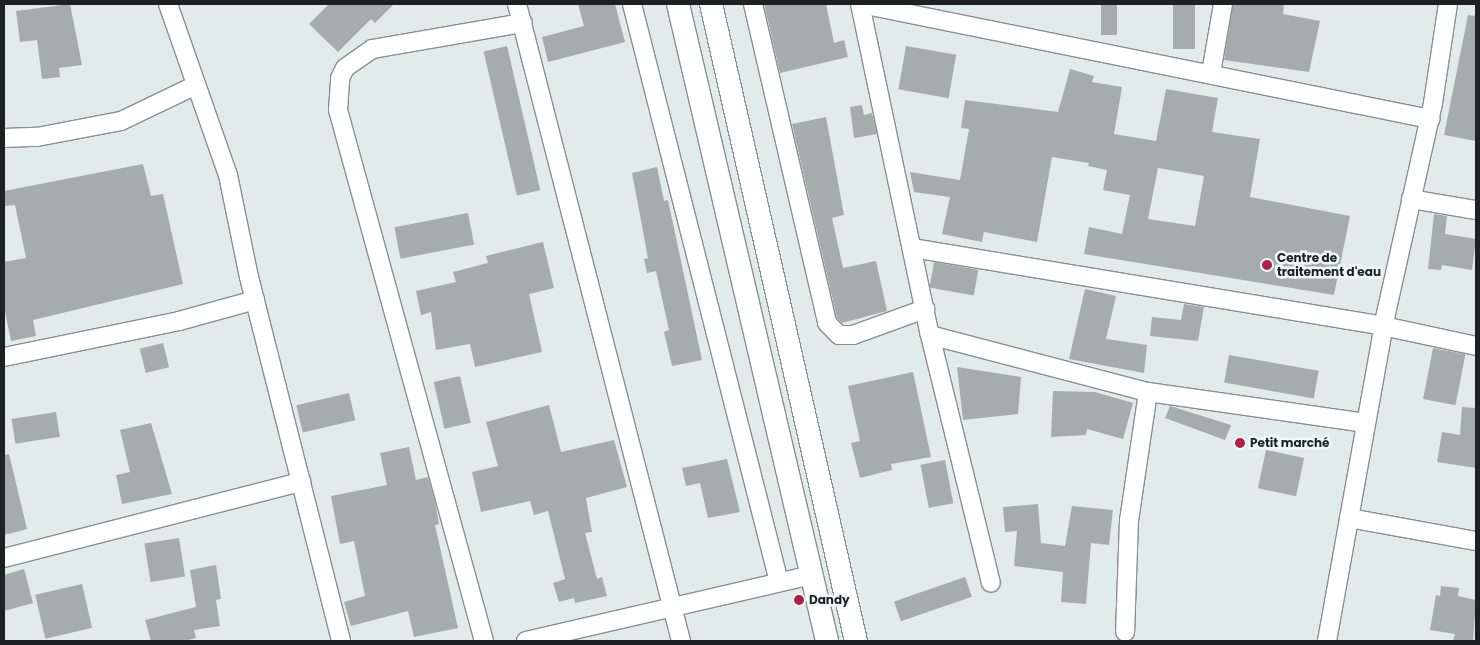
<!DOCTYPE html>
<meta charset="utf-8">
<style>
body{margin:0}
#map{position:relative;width:1480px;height:645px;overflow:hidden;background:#e1ebea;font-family:Poppins,sans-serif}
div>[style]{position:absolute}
.building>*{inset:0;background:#a4adac;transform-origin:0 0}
.roads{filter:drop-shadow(1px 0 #87918f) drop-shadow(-1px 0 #87918f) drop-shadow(0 1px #87918f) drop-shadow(0 -1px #87918f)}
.minor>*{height:18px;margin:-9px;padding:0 9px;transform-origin:9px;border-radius:9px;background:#fff}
.major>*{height:22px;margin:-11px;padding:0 11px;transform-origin:11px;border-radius:11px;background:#fff}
.dots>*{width:14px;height:14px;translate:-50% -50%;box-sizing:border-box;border:2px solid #eef9f7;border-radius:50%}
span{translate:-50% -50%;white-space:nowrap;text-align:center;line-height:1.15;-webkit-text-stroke:5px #eef9f7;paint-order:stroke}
.poi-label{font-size:12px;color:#1d2121;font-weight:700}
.left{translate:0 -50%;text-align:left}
.frame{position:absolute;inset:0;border:5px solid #1d2121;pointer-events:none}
</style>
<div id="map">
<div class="building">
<div style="clip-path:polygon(70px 4px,82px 65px,59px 68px,60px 77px,42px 79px,37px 40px,20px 42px,16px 11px)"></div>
<div style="clip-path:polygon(329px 4px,394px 4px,375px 23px,371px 19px,338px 52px,309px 24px)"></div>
<div style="clip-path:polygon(578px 4px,615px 4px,625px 42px,548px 62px,542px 37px,584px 26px)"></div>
<div style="clip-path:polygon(764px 4px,826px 4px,834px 43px,844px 40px,848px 57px,780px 73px)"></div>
<div style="left:1101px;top:4px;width:16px;height:31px"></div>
<div style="left:1173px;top:4px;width:22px;height:45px"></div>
<div style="clip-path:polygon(1233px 4px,1284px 4px,1283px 14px,1320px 21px,1309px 72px,1224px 60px)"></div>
<div style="clip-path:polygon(1468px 15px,1476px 16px,1476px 141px,1444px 135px)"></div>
<div style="left:507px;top:46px;width:148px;height:24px;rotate:77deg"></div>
<div style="left:906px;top:46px;width:51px;height:44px;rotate:10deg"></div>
<div style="clip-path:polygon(evenodd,1070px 69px,1094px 76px,1092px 82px,1122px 87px,1114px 134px,1156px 141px,1166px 89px,1218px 98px,1212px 132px,1260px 139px,1250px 197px,1350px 216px,1334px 295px,1084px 254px,1089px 227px,1122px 234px,1130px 195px,1103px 190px,1107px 170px,1088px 166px,1089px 163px,1052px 157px,1037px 242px,984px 232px,982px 242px,942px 234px,950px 197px,914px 192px,910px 172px,960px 180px,969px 129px,961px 128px,965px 100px,1058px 112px,1070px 69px,1158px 168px,1204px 176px,1195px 226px,1148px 219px,1158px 168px)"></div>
<div style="clip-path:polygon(862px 105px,864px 115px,872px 113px,877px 134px,854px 138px,850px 107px)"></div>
<div style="clip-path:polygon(826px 117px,844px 215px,832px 218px,843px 268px,876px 261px,887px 311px,842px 323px,837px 318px,792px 124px)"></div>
<div style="clip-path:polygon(143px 164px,151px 196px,163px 194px,183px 284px,33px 320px,36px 336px,11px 341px,4px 307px,4px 262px,26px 258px,15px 205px,4px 206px,4px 191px)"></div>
<div style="clip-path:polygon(657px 167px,664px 201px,668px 200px,702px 360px,672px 366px,664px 332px,669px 330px,656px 271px,647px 273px,644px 259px,648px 258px,632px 173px)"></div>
<div style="left:468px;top:213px;width:32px;height:75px;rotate:79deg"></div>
<div style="clip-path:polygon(1434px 214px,1447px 216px,1445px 234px,1476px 239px,1472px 270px,1442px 265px,1441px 270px,1428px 269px)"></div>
<div style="clip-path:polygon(543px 242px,554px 288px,529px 294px,542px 352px,475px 367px,470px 344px,436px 350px,431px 312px,421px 315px,416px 291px,456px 282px,453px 272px,488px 263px,486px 256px)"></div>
<div style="left:934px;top:262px;width:45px;height:26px;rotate:10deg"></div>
<div style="clip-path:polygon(1085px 289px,1116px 296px,1106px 339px,1147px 345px,1144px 373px,1069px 359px)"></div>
<div style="clip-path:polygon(1184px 304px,1204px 307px,1198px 341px,1150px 336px,1152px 317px,1181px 320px)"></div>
<div style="left:163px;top:343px;width:25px;height:24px;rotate:76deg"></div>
<div style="left:1433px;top:348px;width:33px;height:52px;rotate:11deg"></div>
<div style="left:1229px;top:355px;width:91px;height:28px;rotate:10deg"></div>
<div style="clip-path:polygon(957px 367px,1021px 377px,1018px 414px,963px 420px)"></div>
<div style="clip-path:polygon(913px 372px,931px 457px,891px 464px,892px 470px,860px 478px,851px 443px,860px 441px,848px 386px)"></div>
<div style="left:460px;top:376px;width:48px;height:27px;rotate:77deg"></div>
<div style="clip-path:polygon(1053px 391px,1095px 392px,1133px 403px,1123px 439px,1087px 429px,1086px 435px,1051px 437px)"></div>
<div style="left:349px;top:393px;width:28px;height:54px;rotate:77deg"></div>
<div style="clip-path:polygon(549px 405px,561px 452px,614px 440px,627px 487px,586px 498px,592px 532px,585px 533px,597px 579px,602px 577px,607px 596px,575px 603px,574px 598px,559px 602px,553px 583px,565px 579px,548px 511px,534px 515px,530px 501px,481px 512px,472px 472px,498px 466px,486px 422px)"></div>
<div style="clip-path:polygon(1170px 406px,1231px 425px,1225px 440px,1165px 418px)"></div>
<div style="clip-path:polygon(1462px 407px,1476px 408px,1476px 468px,1437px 462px,1442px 432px,1460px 435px)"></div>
<div style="left:56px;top:412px;width:25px;height:45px;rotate:81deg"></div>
<div style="clip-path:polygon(151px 423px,172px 494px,122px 504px,116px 475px,130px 472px,120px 430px)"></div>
<div style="clip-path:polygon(409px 447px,416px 480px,428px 477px,435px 502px,439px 524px,435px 525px,458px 628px,414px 637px,408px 611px,351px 626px,344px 602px,365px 596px,354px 541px,340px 544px,331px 496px,387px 485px,380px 453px)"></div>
<div style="left:1266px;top:450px;width:39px;height:39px;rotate:12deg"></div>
<div style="clip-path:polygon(9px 454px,27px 529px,4px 535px,4px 455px)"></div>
<div style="clip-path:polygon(727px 459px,740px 512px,708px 518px,700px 483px,686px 486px,682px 468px)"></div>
<div style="left:945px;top:460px;width:44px;height:25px;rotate:79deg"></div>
<div style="clip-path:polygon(1038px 504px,1041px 543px,1065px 546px,1072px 506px,1113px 510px,1109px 545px,1091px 543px,1086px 604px,1061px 602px,1063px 572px,1014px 566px,1017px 531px,1005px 532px,1003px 507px)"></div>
<div style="left:179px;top:538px;width:39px;height:35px;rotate:81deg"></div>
<div style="clip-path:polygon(216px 565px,221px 599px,216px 600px,220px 626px,194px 630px,196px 638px,184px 641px,151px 641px,145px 620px,196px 607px,190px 570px)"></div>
<div style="clip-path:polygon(24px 569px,33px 603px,4px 611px,4px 575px)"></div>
<div style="left:965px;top:577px;width:21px;height:75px;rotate:71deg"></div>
<div style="left:82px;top:584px;width:45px;height:48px;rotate:77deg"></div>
<div style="clip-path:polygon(1441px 586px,1459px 588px,1458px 596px,1476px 600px,1473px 641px,1453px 641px,1455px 634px,1430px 630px,1436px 595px,1440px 596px)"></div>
</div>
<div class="roads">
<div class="minor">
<div style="left:168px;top:4px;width:181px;rotate:70.7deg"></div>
<div style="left:228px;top:175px;width:104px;rotate:78.4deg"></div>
<div style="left:249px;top:277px;width:375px;rotate:75.8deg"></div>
<div style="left:517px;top:4px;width:658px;rotate:75.56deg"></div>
<div style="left:632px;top:4px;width:596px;rotate:75.73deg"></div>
<div style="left:753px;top:4px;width:327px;rotate:76.9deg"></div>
<div style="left:827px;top:323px;width:17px;rotate:45deg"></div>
<div style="left:839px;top:335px;width:14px"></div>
<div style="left:853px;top:335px;width:77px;rotate:-19.9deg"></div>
<div style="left:860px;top:4px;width:338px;rotate:78.1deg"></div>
<div style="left:930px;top:335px;width:255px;rotate:76.2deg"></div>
<div style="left:861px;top:4px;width:581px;rotate:11.43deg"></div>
<div style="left:1211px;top:73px;width:70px;rotate:-80.1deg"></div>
<div style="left:4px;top:138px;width:33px;rotate:-2deg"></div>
<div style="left:37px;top:137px;width:86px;rotate:-10.8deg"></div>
<div style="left:121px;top:121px;width:83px;rotate:-25.6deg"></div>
<div style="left:1411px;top:199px;width:66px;rotate:9.6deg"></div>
<div style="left:913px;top:248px;width:476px;rotate:9.4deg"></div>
<div style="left:1383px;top:326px;width:95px;rotate:12.1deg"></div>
<div style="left:930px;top:335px;width:225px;rotate:14.7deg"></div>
<div style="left:1148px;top:392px;width:129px;rotate:98.4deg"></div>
<div style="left:1129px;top:520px;width:112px;rotate:92deg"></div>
<div style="left:4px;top:357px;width:179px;rotate:-11.6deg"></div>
<div style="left:179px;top:321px;width:79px;rotate:-15.4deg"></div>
<div style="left:1148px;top:392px;width:220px;rotate:8.1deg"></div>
<div style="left:1349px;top:518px;width:129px;rotate:10.3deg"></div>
<div style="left:4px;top:558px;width:307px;rotate:-14.4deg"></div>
<div style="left:484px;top:641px;width:551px;rotate:-105.37deg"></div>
<div style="left:338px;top:110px;width:32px;rotate:-86deg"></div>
<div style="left:340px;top:78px;width:11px;rotate:-63deg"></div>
<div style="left:345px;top:68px;width:33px;rotate:-35deg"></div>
<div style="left:372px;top:49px;width:153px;rotate:-9.8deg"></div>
<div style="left:526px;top:641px;width:293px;rotate:-13deg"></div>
<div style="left:1327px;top:641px;width:328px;rotate:-79.8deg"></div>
<div style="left:1385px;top:318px;width:220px;rotate:-77.4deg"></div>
<div style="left:1433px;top:103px;width:100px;rotate:-81.4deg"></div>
</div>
<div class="major">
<div style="left:678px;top:4px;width:654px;rotate:76.83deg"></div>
<div style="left:711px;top:4px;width:653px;rotate:77.18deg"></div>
</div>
</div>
<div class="dots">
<div style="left:1267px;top:265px;background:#b21f46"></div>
<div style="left:1240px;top:443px;background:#b21f46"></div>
<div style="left:799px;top:600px;background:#b21f46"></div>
</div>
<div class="poi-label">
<span class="left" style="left:1277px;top:265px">Centre de<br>traitement d'eau</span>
<span class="left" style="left:1250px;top:443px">Petit marché</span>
<span class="left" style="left:809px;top:600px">Dandy</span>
</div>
<div class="frame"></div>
</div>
